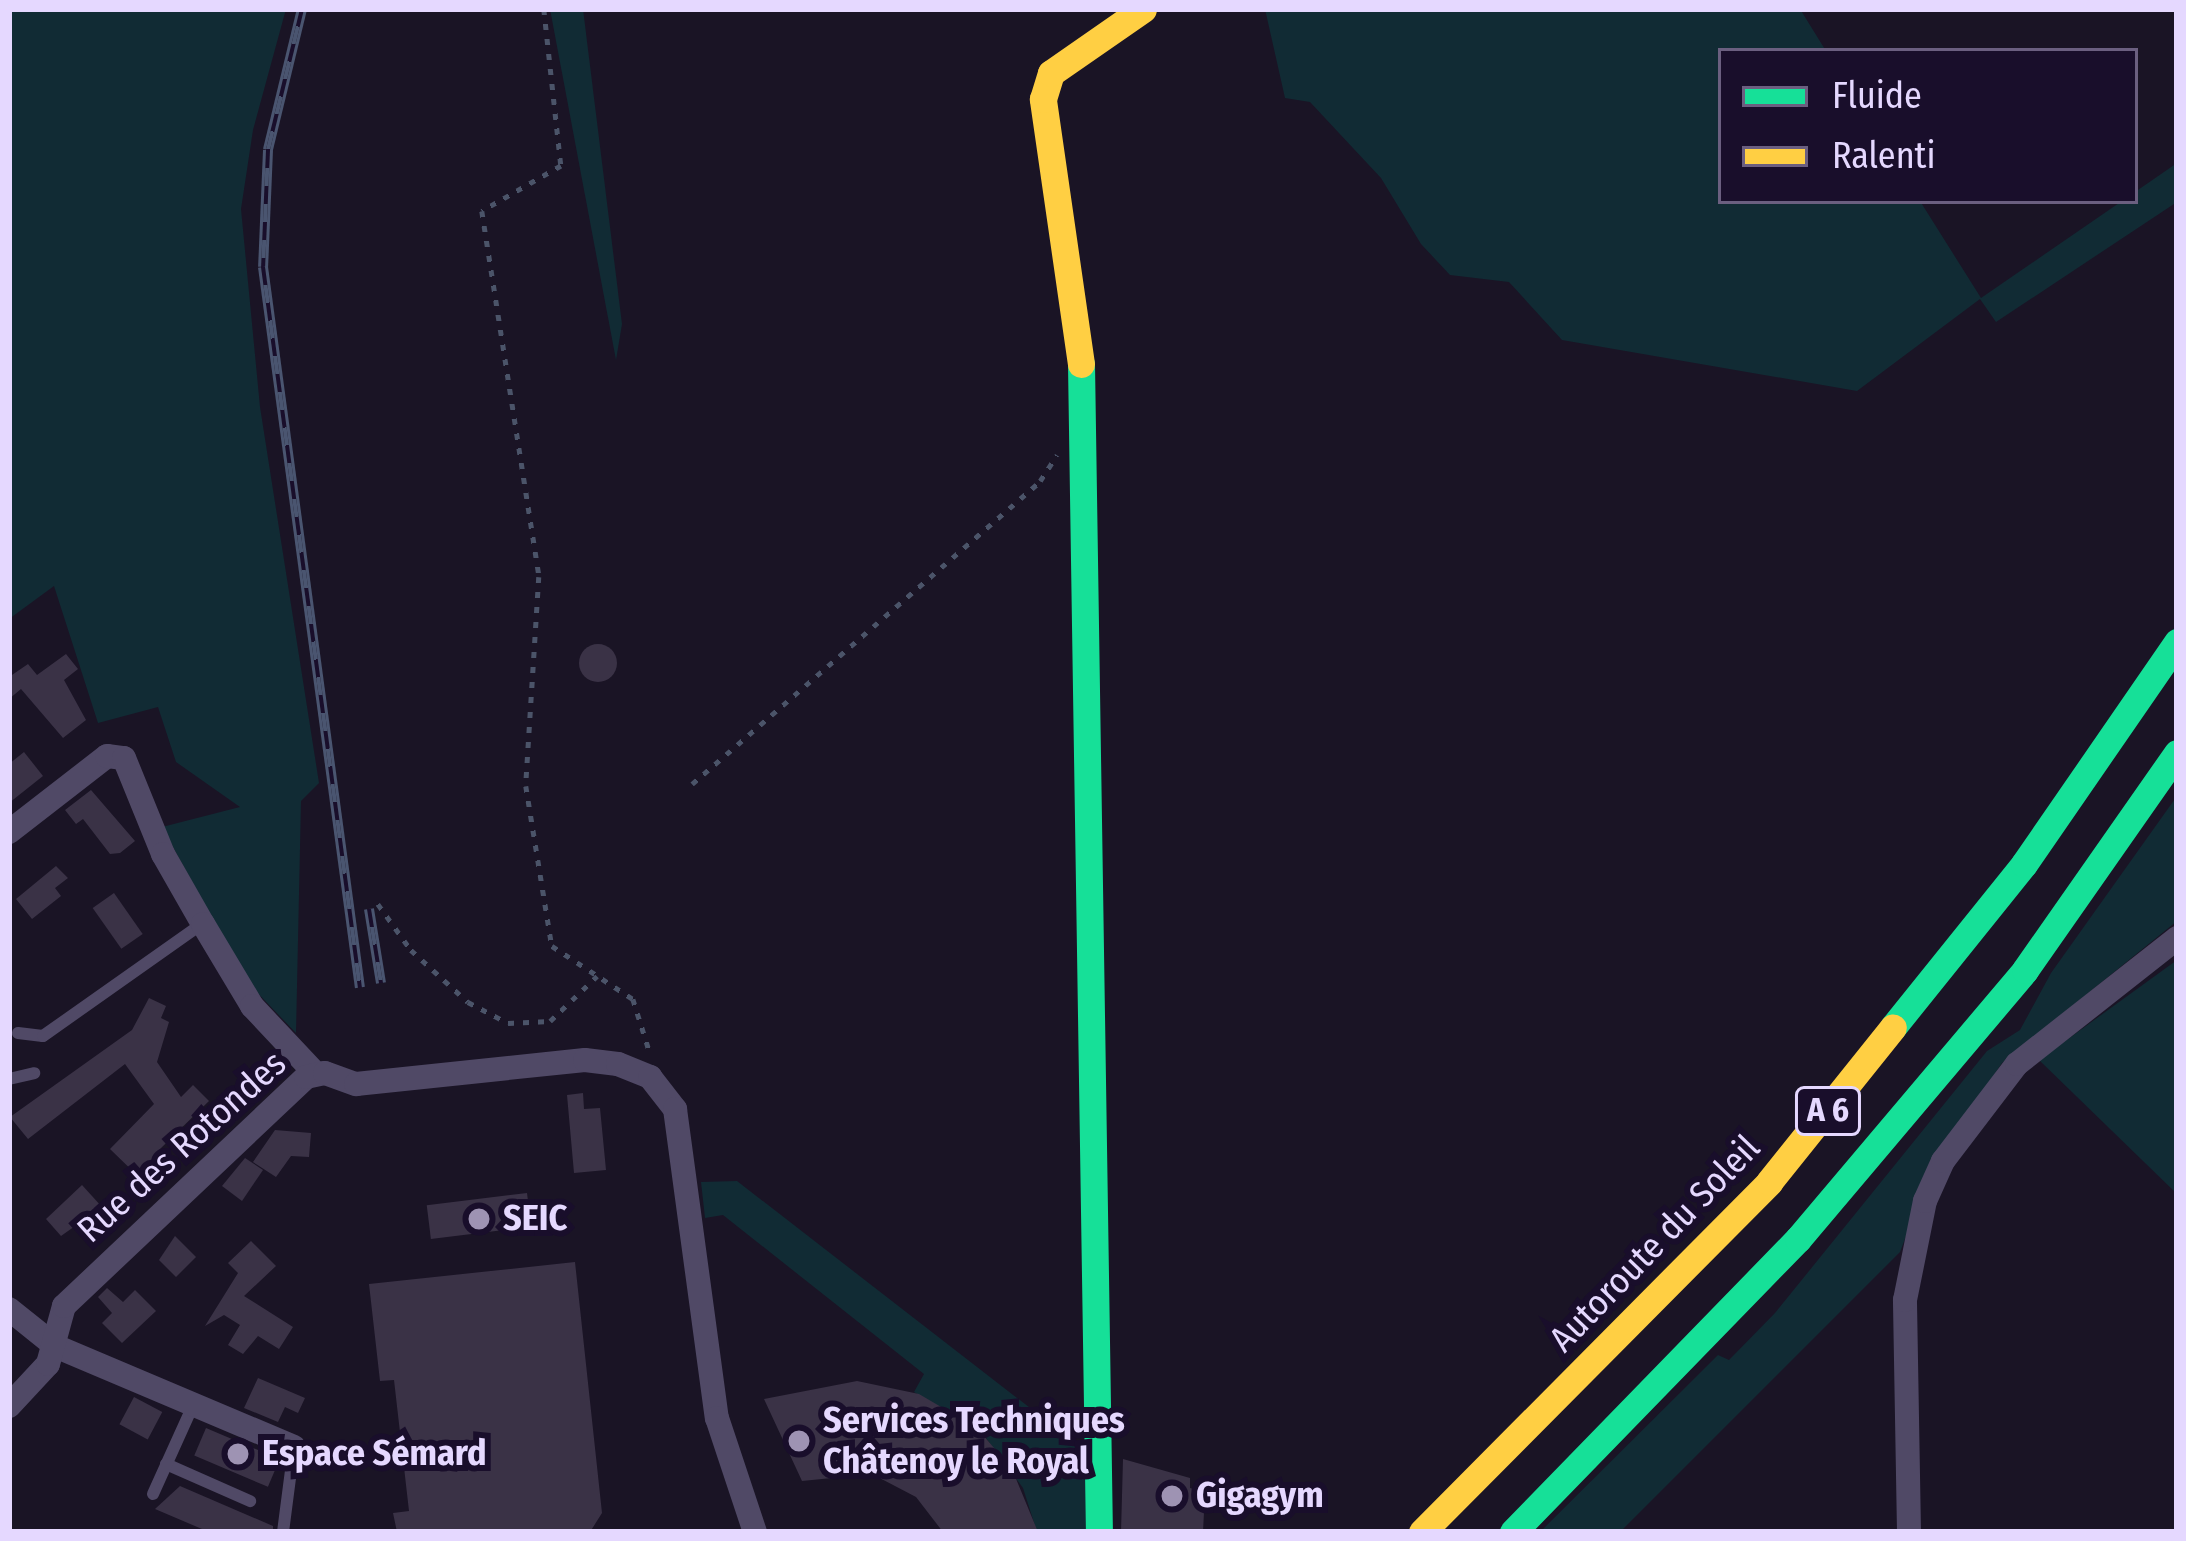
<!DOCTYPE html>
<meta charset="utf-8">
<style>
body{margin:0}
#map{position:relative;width:2186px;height:1541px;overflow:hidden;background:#1a1425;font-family:"Fira Sans Condensed",sans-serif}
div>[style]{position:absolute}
.green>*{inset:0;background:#112b34}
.building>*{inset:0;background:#3a3246;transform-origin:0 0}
.round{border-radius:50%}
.path>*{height:4.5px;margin-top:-2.25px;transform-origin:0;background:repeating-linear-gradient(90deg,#4b5469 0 6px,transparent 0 15px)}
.lane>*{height:12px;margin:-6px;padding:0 6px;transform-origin:6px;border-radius:6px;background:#504966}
.street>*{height:24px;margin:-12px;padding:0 12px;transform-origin:12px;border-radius:12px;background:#504966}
.fast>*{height:27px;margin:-13.5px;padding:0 13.5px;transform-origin:13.5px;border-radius:13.5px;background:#16e098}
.slow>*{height:27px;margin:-13.5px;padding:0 13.5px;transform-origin:13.5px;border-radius:13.5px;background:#ffcf43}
.rail>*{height:10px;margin-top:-5px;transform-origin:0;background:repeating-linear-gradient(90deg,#190e2b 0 18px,#4a5570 0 36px);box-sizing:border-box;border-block:3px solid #4a5570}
.dots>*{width:33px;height:33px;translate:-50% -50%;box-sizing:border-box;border:6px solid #190e2b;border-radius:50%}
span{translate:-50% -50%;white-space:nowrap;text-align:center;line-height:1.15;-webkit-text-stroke:12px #190e2b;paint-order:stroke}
.shield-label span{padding:3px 9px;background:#190e2b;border:3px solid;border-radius:9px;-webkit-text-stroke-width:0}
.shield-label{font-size:33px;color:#e5d8ff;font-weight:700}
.street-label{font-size:36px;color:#e5d8ff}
.poi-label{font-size:36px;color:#e5d8ff;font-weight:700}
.left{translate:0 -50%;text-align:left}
.frame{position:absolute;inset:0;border:12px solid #e5d8ff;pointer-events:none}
.legend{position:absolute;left:1718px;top:48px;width:420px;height:156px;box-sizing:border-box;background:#190e2b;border:3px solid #6b5f80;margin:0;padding:15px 21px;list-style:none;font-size:36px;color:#e5d8ff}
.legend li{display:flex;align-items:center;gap:24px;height:60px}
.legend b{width:60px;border:3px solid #6b5f80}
</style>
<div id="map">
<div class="green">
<div style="clip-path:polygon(9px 9px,286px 9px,253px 130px,241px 209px,260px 407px,319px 783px,301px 801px,296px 1033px,247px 982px,162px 827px,240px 807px,176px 762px,158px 707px,98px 723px,54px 586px,9px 619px)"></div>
<div style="clip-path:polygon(550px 9px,583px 9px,622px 324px,616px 360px)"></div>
<div style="clip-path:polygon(1265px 9px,1800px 9px,1826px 51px,1721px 51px,1721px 201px,1920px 201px,1981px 298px,2122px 201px,2135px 201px,2135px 192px,2177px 163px,2177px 202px,1996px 322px,1980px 299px,1857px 391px,1562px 340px,1509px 282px,1450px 275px,1421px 244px,1381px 178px,1310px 102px,1285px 98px)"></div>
<div style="clip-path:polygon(2177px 796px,2177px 921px,2002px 1063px,1934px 1163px,1900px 1252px,1620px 1532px,1540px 1532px,1718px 1355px,1729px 1360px,1775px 1313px,1987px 1051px,2020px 1030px,2051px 973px)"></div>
<div style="clip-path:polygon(2177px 960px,2177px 1194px,2039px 1060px)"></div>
<div style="clip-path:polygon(737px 1181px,1074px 1442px,1091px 1445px,1090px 1532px,1037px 1532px,1023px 1488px,983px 1434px,914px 1392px,924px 1374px,723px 1215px,705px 1218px,701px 1182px)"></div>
</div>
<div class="building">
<div class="round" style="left:579px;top:644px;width:38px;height:38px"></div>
<div style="clip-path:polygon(66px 654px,78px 669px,64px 680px,86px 720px,63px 738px,21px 689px,9px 699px,9px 677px,28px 664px,37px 675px)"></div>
<div style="clip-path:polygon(24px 752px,43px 776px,9px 803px,9px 764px)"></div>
<div style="clip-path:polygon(91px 790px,135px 841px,120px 853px,110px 854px,83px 819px,76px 824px,65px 810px)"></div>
<div style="clip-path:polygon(56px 866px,68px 878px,55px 888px,61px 896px,32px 919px,16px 899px)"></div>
<div style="left:114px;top:893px;width:50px;height:26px;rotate:55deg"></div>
<div style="clip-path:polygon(149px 998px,166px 1006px,161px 1018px,169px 1022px,157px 1062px,181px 1097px,193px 1085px,209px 1101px,159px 1150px,171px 1162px,147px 1185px,110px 1149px,154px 1104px,125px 1064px,28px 1139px,10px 1117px,132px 1030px)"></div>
<div style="clip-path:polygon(583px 1093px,584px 1109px,600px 1108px,606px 1170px,574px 1173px,567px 1095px)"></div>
<div style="clip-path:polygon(275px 1130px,311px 1133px,309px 1157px,291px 1156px,276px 1177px,253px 1162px)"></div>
<div style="clip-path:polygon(245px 1158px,263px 1170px,242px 1201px,222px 1186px)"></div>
<div style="clip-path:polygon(82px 1185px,102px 1207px,61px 1236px,46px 1219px)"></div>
<div style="left:527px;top:1193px;width:34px;height:101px;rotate:83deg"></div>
<div style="clip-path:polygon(175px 1236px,196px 1257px,176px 1277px,159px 1260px)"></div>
<div style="clip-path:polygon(251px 1241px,276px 1266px,244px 1296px,293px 1327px,279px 1349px,258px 1336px,243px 1354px,228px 1345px,240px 1325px,224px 1315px,205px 1326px,238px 1273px,228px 1263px)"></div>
<div style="clip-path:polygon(575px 1262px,602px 1513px,590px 1532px,397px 1532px,393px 1513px,409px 1511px,394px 1380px,380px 1381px,369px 1284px)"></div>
<div style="clip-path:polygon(107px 1288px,123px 1302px,135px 1290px,156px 1311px,122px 1343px,102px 1323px,112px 1313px,98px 1297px)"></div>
<div style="clip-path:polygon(258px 1378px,305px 1398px,298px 1413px,285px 1407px,278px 1422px,244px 1408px)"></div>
<div style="clip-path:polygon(857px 1381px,919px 1394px,977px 1428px,1012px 1469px,1038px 1532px,943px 1532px,916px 1497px,872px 1474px,802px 1481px,764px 1399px)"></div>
<div style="left:134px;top:1397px;width:32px;height:31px;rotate:28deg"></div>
<div style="left:206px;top:1428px;width:80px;height:30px;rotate:23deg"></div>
<div style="clip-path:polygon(1123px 1459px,1190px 1478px,1190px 1488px,1205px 1493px,1203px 1532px,1121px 1532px)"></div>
<div style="clip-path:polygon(180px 1486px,273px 1526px,273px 1532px,209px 1532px,155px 1509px)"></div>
</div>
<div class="path">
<div style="left:544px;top:9px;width:158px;rotate:83.8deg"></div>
<div style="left:561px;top:166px;width:91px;rotate:150.3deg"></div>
<div style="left:482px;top:211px;width:370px;rotate:81.1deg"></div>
<div style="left:539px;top:577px;width:209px;rotate:93.6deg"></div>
<div style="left:526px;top:786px;width:162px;rotate:80.8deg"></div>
<div style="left:552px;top:946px;width:97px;rotate:33.2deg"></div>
<div style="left:633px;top:999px;width:57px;rotate:72.5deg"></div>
<div style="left:692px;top:784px;width:461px;rotate:-41deg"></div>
<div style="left:1040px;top:481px;width:31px;rotate:-57deg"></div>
<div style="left:378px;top:904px;width:57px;rotate:54.3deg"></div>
<div style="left:411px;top:950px;width:77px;rotate:42.4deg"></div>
<div style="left:468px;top:1002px;width:45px;rotate:27.7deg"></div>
<div style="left:508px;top:1023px;width:42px;rotate:-2.7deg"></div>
<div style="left:550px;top:1021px;width:65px;rotate:-43.8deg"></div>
</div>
<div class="lane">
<div style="left:18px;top:1033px;width:25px;rotate:7deg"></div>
<div style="left:43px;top:1036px;width:194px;rotate:-35.2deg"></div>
<div style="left:9px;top:1079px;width:26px;rotate:-13deg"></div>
<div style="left:166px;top:1464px;width:92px;rotate:23.8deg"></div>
<div style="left:153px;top:1494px;width:100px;rotate:-65.7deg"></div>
<div style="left:283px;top:1532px;width:86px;rotate:-82.6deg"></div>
</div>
<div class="street">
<div style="left:9px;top:832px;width:124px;rotate:-37.8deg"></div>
<div style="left:107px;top:756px;width:17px;rotate:7deg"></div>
<div style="left:124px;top:758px;width:104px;rotate:67.9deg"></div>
<div style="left:163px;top:854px;width:81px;rotate:60.3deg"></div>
<div style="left:203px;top:924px;width:96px;rotate:59.1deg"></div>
<div style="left:252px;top:1006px;width:92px;rotate:46.8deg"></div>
<div style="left:9px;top:1309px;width:59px;rotate:38.8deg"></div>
<div style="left:55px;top:1346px;width:259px;rotate:22.9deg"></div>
<div style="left:9px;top:1406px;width:57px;rotate:-47.1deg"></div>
<div style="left:48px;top:1364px;width:60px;rotate:-74.6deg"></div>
<div style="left:64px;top:1306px;width:333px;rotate:-43.4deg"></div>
<div style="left:306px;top:1077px;width:19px;rotate:-12deg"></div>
<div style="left:325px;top:1073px;width:33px;rotate:20deg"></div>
<div style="left:356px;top:1084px;width:230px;rotate:-6deg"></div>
<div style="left:585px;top:1060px;width:33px;rotate:7deg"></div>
<div style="left:618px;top:1064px;width:35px;rotate:22deg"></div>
<div style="left:650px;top:1077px;width:41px;rotate:52deg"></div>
<div style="left:675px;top:1109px;width:312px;rotate:82.3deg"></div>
<div style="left:717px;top:1418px;width:120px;rotate:71.6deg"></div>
<div style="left:1909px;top:1532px;width:232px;rotate:-91deg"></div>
<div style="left:1905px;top:1300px;width:101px;rotate:-78.6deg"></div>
<div style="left:1925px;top:1201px;width:44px;rotate:-65.8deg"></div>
<div style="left:1943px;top:1161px;width:122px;rotate:-52.7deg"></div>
<div style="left:2017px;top:1064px;width:204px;rotate:-38.2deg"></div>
</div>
<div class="fast">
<div style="left:1081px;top:364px;width:1168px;rotate:89.12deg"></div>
<div style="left:1893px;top:1027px;width:209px;rotate:-51.2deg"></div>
<div style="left:2024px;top:864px;width:270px;rotate:-55.4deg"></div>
<div style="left:1513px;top:1532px;width:409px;rotate:-45.8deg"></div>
<div style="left:1798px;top:1239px;width:352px;rotate:-49.8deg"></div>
<div style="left:2025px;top:970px;width:265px;rotate:-55deg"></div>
</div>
<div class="slow">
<div style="left:1081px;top:364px;width:268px;rotate:-98.2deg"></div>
<div style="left:1043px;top:99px;width:27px;rotate:-73deg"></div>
<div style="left:1051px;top:73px;width:112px;rotate:-34.8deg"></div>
<div style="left:1422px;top:1532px;width:493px;rotate:-45.2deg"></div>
<div style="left:1769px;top:1182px;width:198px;rotate:-51.3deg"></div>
</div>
<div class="rail">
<div style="left:302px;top:9px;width:145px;rotate:103.6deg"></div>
<div style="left:268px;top:150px;width:117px;rotate:92.4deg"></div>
<div style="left:263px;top:267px;width:727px;rotate:82.34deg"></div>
<div style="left:369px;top:909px;width:75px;rotate:80.8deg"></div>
</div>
<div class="dots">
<div style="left:479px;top:1219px;background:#9e93b3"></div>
<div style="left:799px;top:1441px;background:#9e93b3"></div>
<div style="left:238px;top:1454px;background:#9e93b3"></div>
<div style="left:1172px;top:1496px;background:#9e93b3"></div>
</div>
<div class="shield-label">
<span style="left:1828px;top:1111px">A 6</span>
</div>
<div class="street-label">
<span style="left:182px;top:1147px;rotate:-42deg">Rue des Rotondes</span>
<span style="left:1655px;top:1244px;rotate:-46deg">Autoroute du Soleil</span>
</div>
<div class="poi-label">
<span class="left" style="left:503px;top:1219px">SEIC</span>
<span class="left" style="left:823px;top:1441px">Services Techniques<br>Châtenoy le Royal</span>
<span class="left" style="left:262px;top:1454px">Espace Sémard</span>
<span class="left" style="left:1196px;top:1496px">Gigagym</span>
</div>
<div class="frame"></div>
<ul class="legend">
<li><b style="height:15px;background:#16e098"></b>Fluide</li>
<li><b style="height:15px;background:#ffcf43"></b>Ralenti</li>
</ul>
</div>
